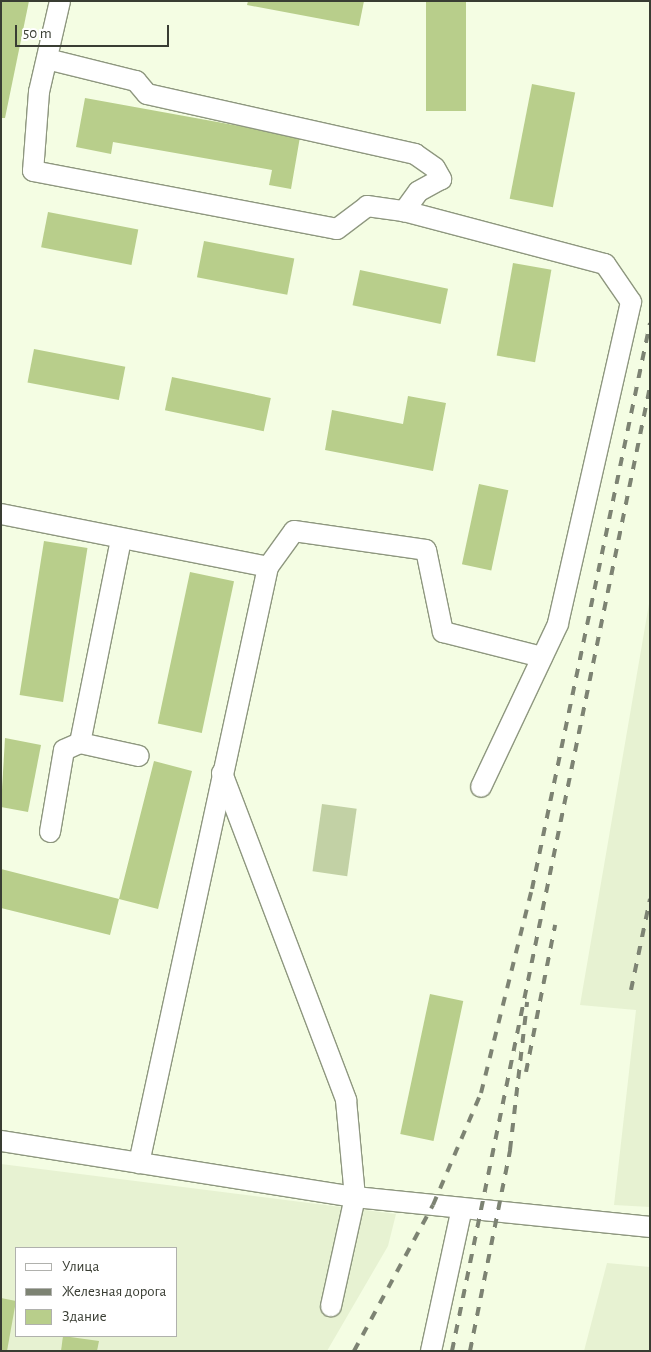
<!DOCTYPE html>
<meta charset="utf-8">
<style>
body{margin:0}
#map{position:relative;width:651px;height:1352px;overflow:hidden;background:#f4fde3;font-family:"Alegreya Sans",sans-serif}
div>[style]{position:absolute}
.built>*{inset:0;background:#e7f2d2}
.green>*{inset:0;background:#c2d1a5;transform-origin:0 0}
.building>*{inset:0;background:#b8ce8b;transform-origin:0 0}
.roads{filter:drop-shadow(1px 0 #8e977f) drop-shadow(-1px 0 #8e977f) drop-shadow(0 1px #8e977f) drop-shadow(0 -1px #8e977f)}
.minor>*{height:20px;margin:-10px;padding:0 10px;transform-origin:10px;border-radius:10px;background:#fff}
.rail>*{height:4px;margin-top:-2px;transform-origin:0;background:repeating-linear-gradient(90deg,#7d8373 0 9px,transparent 0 18px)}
span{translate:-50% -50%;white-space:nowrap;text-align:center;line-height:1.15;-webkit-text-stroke:5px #fff;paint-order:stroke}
.frame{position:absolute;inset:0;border:2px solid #393d33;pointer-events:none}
.legend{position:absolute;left:15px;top:1247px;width:162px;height:90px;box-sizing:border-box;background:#fff;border:1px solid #b0b1ad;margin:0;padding:6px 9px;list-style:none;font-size:15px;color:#393d33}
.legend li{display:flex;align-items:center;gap:10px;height:25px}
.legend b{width:25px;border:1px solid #b0b1ad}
.scale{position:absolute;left:15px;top:25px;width:154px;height:22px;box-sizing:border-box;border:2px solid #393d33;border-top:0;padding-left:6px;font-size:15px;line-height:18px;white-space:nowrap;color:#393d33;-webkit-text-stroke:4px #fff;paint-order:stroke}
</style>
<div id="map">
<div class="built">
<div style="clip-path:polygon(650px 598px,650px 1207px,614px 1205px,636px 1010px,580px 1005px)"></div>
<div style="clip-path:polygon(evenodd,1px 1164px,396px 1214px,388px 1246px,327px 1351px,1px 1351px,1px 1164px,16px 1248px,176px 1248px,176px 1336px,16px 1336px,16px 1248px)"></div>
<div style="clip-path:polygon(607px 1263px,650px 1267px,650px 1351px,584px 1351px)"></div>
</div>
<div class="green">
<div style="left:322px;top:804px;width:35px;height:68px;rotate:8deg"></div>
</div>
<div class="building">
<div style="clip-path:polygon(1px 1px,29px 1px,5px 118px,1px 118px)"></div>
<div style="clip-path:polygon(248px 1px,364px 1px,359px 26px,247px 5px)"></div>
<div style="left:426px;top:1px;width:40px;height:110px"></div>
<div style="left:532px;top:84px;width:44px;height:117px;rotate:11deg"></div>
<div style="clip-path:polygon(85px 98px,300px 137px,291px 189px,269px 185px,272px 170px,113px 142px,111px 154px,76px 147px)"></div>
<div style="left:48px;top:212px;width:92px;height:36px;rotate:11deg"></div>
<div style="left:204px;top:241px;width:92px;height:37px;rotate:11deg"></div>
<div style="left:513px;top:263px;width:39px;height:94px;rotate:10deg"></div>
<div style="left:360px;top:270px;width:90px;height:36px;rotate:12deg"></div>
<div style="left:34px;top:349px;width:93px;height:34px;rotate:11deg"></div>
<div style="left:172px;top:377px;width:101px;height:34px;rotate:12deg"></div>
<div style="clip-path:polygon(408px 396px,446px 403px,433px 471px,325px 450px,332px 410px,403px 424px)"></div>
<div style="left:479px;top:484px;width:30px;height:82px;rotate:12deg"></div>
<div style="left:44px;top:541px;width:44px;height:156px;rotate:9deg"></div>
<div style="left:190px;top:572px;width:45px;height:155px;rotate:12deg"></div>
<div style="clip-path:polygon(5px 738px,41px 745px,28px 812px,1px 807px)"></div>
<div style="clip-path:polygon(154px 761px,192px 771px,158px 909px,119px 899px,110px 935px,1px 908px,1px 869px,119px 899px)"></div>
<div style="left:430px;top:994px;width:34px;height:143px;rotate:12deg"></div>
<div style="clip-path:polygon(1px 1298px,16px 1301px,7px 1351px,1px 1351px)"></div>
<div style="clip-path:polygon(63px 1336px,99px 1341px,97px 1351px,61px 1351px)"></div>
</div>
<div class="roads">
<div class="minor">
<div style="left:60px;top:1px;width:93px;rotate:103deg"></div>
<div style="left:39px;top:92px;width:79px;rotate:94.3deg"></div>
<div style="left:33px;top:171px;width:309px;rotate:10.8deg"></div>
<div style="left:337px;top:229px;width:38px;rotate:-37deg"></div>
<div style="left:367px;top:206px;width:37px;rotate:8deg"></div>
<div style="left:404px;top:211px;width:208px;rotate:14.8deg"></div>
<div style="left:605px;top:264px;width:46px;rotate:55.6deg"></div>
<div style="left:631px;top:302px;width:330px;rotate:102.8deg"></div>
<div style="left:558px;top:624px;width:180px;rotate:115.3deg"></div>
<div style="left:47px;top:59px;width:92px;rotate:13.9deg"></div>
<div style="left:136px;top:81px;width:17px;rotate:50deg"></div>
<div style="left:147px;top:94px;width:275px;rotate:12.6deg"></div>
<div style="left:415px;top:154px;width:24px;rotate:35deg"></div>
<div style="left:435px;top:168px;width:13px;rotate:61deg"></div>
<div style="left:441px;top:179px;width:26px;rotate:151deg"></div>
<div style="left:418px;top:192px;width:24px;rotate:126deg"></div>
<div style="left:1px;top:514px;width:272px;rotate:11.2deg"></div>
<div style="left:268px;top:567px;width:610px;rotate:102.21deg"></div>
<div style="left:268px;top:567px;width:44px;rotate:-54.2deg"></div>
<div style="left:294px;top:531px;width:133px;rotate:8.2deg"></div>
<div style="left:426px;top:550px;width:84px;rotate:78.3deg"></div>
<div style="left:443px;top:632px;width:102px;rotate:14.2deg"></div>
<div style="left:80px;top:743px;width:60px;rotate:12.4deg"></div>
<div style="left:222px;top:773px;width:350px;rotate:69.2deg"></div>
<div style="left:346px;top:1100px;width:97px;rotate:84.7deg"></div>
<div style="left:355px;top:1197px;width:112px;rotate:102.4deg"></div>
<div style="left:50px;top:832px;width:83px;rotate:-80.3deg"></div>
<div style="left:64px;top:750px;width:17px;rotate:-24deg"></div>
<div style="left:80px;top:743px;width:207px;rotate:-78.6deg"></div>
<div style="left:1px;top:1141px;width:358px;rotate:9deg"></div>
<div style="left:355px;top:1197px;width:297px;rotate:5.8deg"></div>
<div style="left:431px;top:1351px;width:146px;rotate:-77.8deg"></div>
</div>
</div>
<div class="rail">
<div style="left:631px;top:990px;width:93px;rotate:-78.2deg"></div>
<div style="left:526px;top:1072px;width:150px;rotate:-78.8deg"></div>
<div style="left:354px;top:1351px;width:166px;rotate:-61.6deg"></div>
<div style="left:433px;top:1205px;width:122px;rotate:-66.8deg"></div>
<div style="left:481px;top:1093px;width:210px;rotate:-76deg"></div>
<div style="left:532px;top:889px;width:578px;rotate:-78.22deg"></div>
<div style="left:452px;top:1351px;width:985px;rotate:-78.4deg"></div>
<div style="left:470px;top:1351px;width:205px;rotate:-78.7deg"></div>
<div style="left:510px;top:1150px;width:149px;rotate:-83.4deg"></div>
</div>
<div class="frame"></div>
<ul class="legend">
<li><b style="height:6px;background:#fff"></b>Улица</li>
<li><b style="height:6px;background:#7d8373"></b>Железная дорога</li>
<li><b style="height:14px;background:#b8ce8b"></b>Здание</li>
</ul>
<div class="scale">50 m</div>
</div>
